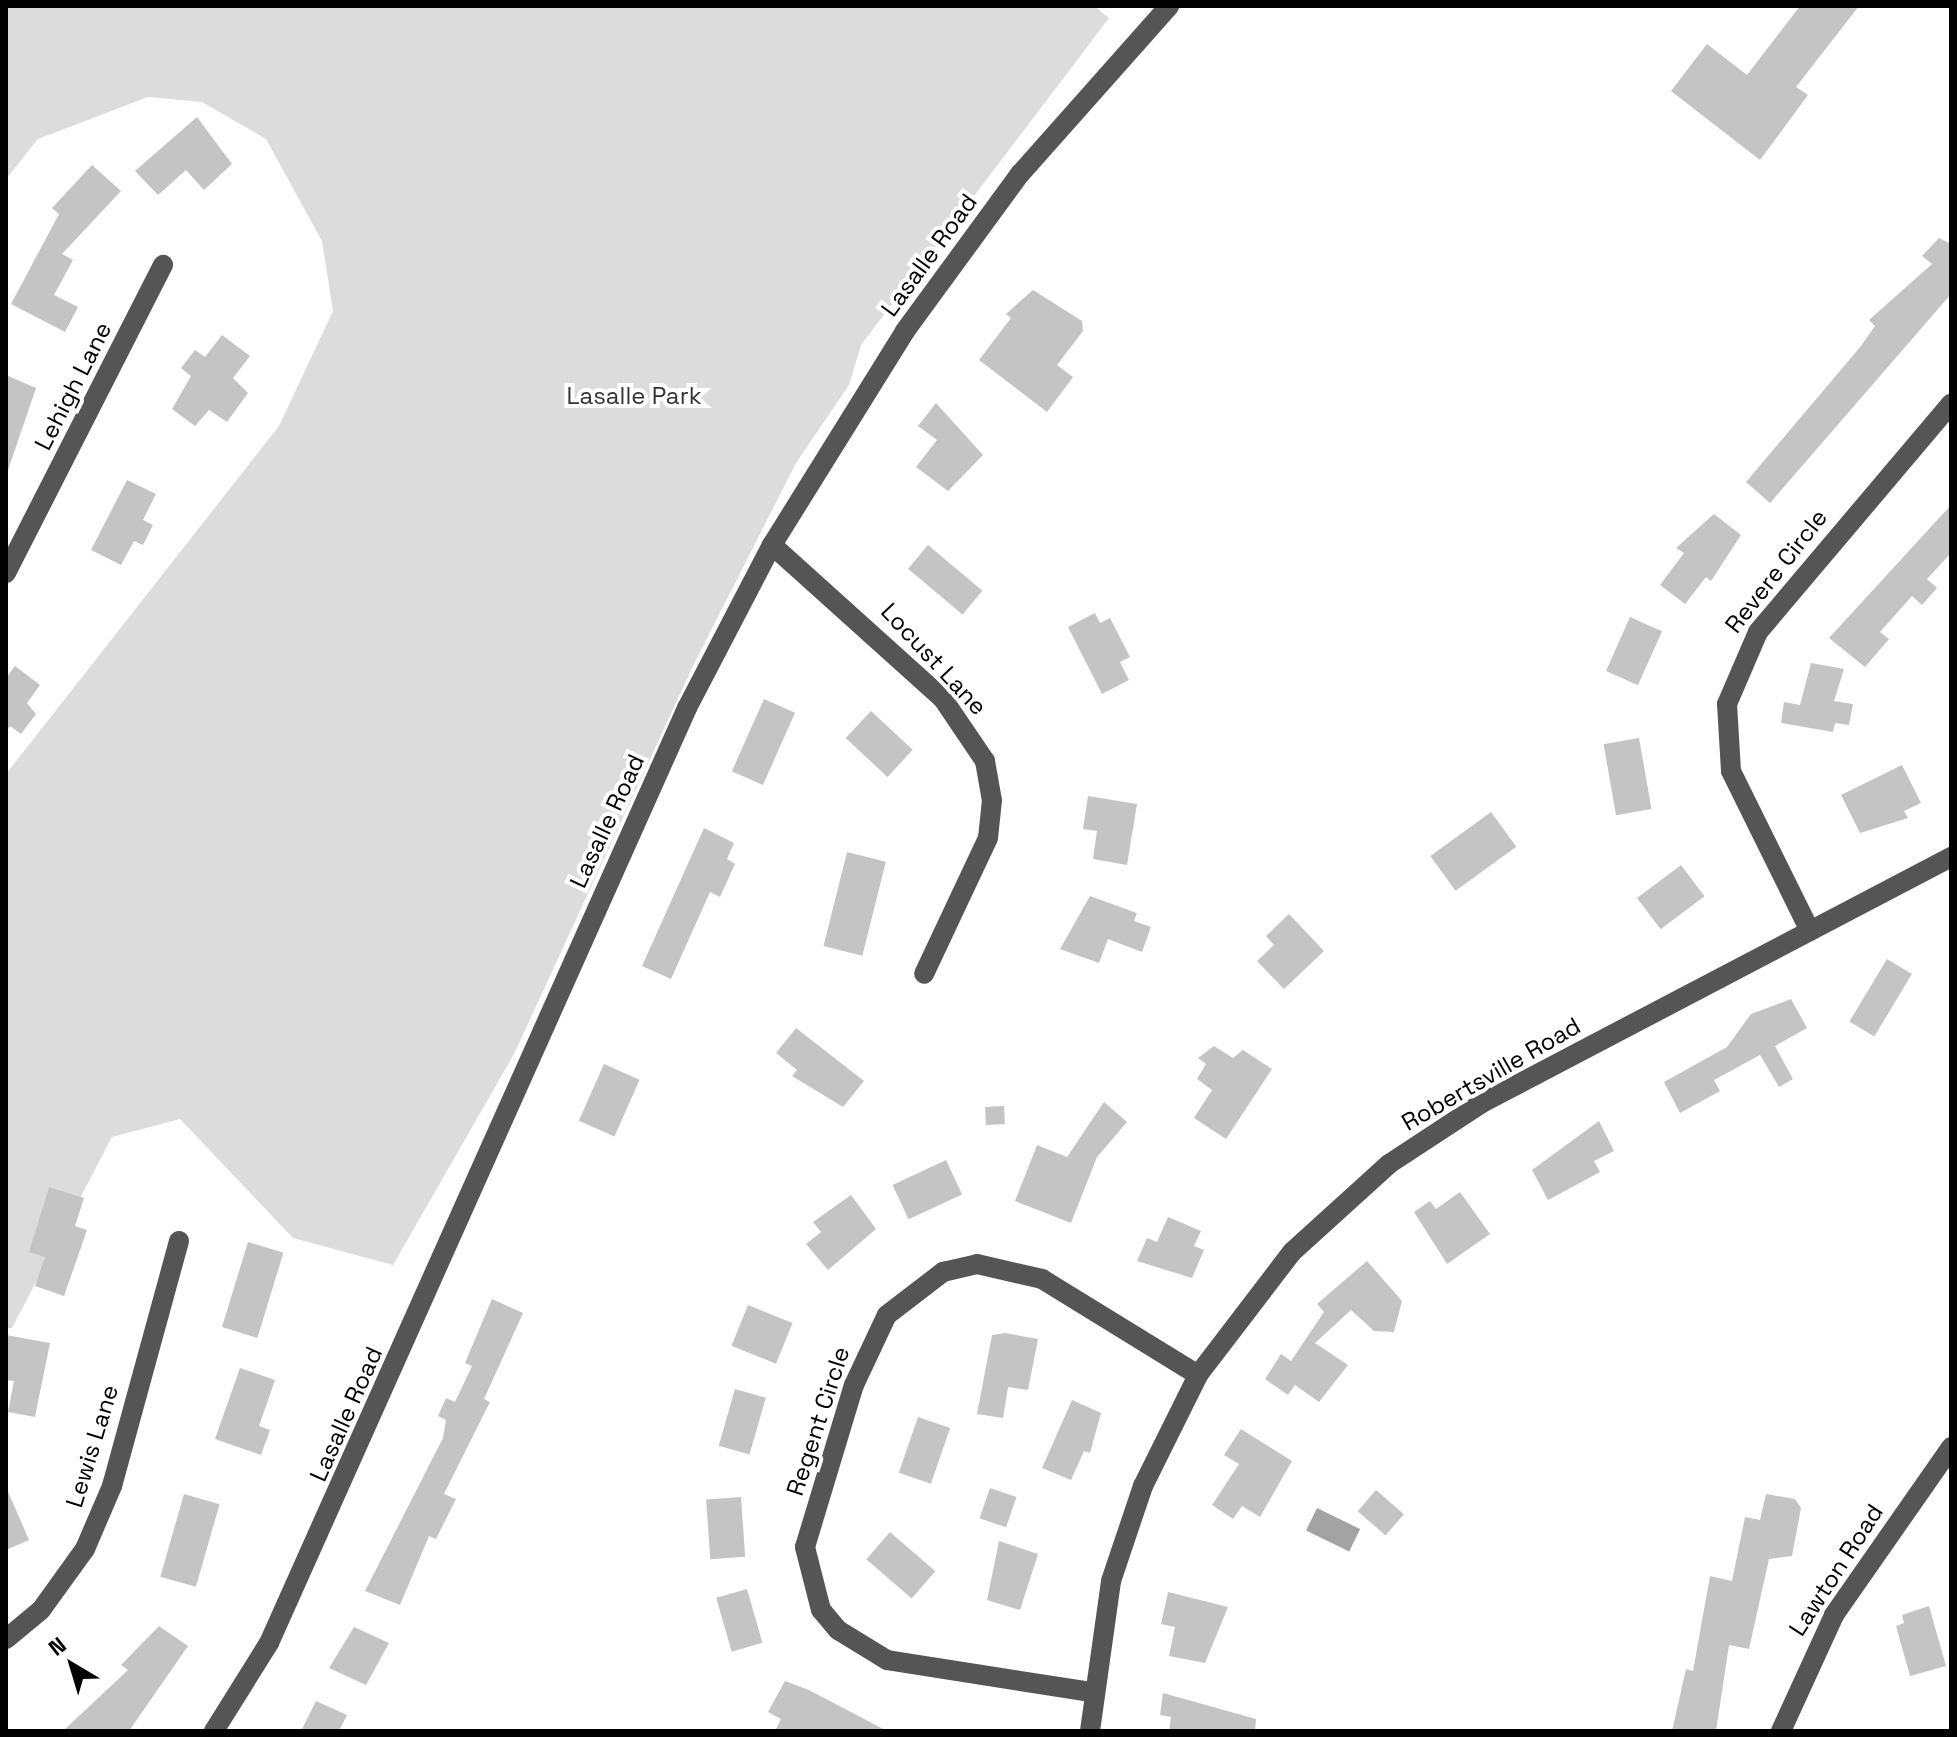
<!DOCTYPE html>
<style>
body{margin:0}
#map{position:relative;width:1957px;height:1737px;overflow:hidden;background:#fff;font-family:"Space Grotesk",sans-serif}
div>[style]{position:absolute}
.green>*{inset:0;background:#dcdcdc}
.water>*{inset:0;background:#a3a3a3;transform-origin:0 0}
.building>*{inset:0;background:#c4c4c4;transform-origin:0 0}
.minor>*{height:20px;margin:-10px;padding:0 10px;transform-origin:10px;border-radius:10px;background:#555}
span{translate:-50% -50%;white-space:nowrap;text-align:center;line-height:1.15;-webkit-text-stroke:8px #fff;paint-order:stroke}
.street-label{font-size:24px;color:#000}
.park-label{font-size:24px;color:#333}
.frame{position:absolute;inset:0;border:8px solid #000;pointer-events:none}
.north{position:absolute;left:32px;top:1625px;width:80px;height:80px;-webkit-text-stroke:6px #fff;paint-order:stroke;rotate:322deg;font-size:22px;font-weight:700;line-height:32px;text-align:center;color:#000}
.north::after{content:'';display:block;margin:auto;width:28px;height:36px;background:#000;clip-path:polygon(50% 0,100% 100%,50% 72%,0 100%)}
</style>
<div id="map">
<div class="green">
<div style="clip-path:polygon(6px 6px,1094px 6px,1109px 18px,861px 345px,849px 385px,796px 463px,692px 668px,514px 1054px,393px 1265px,293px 1238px,180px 1119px,112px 1137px,12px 1328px,6px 1328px,6px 774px,279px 426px,333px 311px,322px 241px,266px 139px,202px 102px,148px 97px,38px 139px,6px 179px)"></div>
</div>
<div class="water">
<div style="left:1317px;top:1508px;width:48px;height:25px;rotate:26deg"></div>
</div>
<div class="building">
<div style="clip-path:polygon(1800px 6px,1859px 6px,1796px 87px,1808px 95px,1760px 160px,1671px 91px,1707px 44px,1747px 75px)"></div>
<div style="clip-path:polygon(197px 117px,232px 164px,204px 190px,186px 170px,158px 195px,135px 171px)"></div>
<div style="clip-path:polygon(92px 165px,121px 191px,62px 254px,73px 260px,54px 295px,78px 307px,65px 332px,11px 304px,59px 214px,52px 208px)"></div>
<div style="clip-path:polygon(1939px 238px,1951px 244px,1951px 294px,1770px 503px,1746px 482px,1861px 346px,1875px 326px,1869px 320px,1932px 264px,1922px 256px)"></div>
<div style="clip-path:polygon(1033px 290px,1082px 321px,1083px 331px,1057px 365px,1073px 377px,1047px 412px,979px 360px,1011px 318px,1006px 314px)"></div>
<div style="clip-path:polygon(222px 335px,250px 356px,233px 378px,248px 393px,227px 422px,209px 410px,195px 426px,172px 409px,191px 376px,181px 368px,195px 350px,205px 357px)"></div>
<div style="clip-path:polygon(6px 375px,36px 388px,6px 476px)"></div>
<div style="clip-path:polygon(936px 403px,983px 455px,948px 491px,916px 467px,937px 440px,918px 426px)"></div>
<div style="clip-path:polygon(127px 480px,156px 494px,143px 520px,153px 525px,143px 545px,134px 541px,121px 565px,91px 550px)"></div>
<div style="clip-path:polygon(1951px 505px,1951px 553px,1927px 579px,1937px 588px,1922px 605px,1912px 596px,1880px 632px,1889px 639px,1865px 667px,1829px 638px)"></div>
<div style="clip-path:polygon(1714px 514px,1741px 535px,1711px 581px,1706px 577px,1685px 604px,1660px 585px,1684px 553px,1676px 548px)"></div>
<div style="left:928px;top:545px;width:71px;height:31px;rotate:40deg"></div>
<div style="clip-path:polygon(1095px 613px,1100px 623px,1110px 618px,1130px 657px,1120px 662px,1129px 680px,1102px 694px,1068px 627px)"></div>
<div style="left:1630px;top:617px;width:35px;height:59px;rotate:24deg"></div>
<div style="clip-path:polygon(1811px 663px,1844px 669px,1834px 701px,1853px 704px,1849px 725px,1835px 723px,1833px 732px,1781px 723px,1784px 702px,1800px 705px)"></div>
<div style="clip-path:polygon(15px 666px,40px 685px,27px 703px,36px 714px,21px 734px,10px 726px,6px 732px,6px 678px)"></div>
<div style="left:764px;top:699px;width:34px;height:79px;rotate:24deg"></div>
<div style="left:871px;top:711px;width:57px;height:37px;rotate:43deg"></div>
<div style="left:1639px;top:738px;width:72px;height:36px;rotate:80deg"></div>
<div style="clip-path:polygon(1902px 765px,1921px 803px,1904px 811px,1908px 818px,1860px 833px,1841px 795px)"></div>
<div style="clip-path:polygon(1088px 796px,1137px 804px,1127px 865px,1093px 859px,1097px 831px,1083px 829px)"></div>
<div style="left:1491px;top:812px;width:43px;height:75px;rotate:54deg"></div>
<div style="clip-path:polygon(704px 828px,734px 843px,727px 859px,735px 864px,720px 897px,710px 892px,671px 979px,642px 966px)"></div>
<div style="left:847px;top:852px;width:40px;height:97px;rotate:14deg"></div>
<div style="left:1681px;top:865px;width:39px;height:55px;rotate:53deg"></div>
<div style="clip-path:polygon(1090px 896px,1137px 913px,1134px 921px,1151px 927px,1142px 952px,1108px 939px,1099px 963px,1060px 949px)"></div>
<div style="clip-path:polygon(1289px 914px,1324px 951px,1284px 989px,1257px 961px,1274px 945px,1266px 936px)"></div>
<div style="left:1887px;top:959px;width:29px;height:73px;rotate:31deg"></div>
<div style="clip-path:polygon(1791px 999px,1807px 1028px,1775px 1046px,1793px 1079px,1779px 1087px,1760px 1055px,1714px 1080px,1720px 1091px,1680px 1113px,1664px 1082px,1727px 1047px,1751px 1014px)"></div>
<div style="clip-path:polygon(796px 1028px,864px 1081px,843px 1107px,792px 1076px,797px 1070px,776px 1053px)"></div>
<div style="clip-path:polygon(1214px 1046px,1233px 1058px,1243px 1050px,1272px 1069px,1226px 1139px,1194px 1118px,1212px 1090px,1197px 1079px,1206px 1064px,1198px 1058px)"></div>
<div style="left:604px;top:1064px;width:39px;height:62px;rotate:24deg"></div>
<div style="clip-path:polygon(1104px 1102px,1127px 1122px,1097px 1157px,1071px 1223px,1015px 1201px,1037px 1145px,1067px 1157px)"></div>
<div style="left:1004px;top:1106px;width:18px;height:19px;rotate:87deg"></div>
<div style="clip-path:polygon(1599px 1121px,1614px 1151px,1594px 1161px,1600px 1172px,1548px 1200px,1532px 1170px)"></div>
<div style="left:946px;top:1160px;width:38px;height:59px;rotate:65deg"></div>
<div style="clip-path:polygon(49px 1187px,84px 1198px,75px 1226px,87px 1230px,64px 1296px,35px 1286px,45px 1257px,29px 1252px)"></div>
<div style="clip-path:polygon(1460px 1192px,1490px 1234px,1447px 1264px,1414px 1212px,1430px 1201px,1436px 1209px)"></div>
<div style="clip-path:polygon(851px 1195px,876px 1229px,828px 1270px,806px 1244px,821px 1232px,813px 1222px)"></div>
<div style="clip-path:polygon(1168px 1217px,1201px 1231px,1194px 1246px,1204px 1250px,1192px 1278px,1137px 1261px,1147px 1238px,1157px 1242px)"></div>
<div style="left:248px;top:1242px;width:37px;height:89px;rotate:17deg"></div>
<div style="clip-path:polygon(1367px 1261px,1402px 1301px,1394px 1332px,1374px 1331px,1351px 1310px,1315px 1343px,1348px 1365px,1319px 1402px,1295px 1385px,1288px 1395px,1265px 1379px,1281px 1354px,1291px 1361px,1324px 1312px,1317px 1304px)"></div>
<div style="clip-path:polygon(492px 1299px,523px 1313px,484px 1399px,490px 1402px,444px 1494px,456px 1499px,436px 1539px,429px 1536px,400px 1605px,365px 1591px,443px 1438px,446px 1420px,438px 1416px,446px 1398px,455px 1402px,472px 1366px,465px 1363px)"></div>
<div style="left:748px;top:1305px;width:48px;height:44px;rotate:22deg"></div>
<div style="clip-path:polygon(1005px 1333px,1038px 1339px,1028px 1390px,1008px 1387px,1003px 1418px,977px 1414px,992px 1335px)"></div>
<div style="clip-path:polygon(6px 1335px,50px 1343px,35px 1417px,8px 1412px,14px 1381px,6px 1380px)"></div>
<div style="clip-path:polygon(240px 1368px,275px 1380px,259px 1426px,270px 1430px,261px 1455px,215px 1439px)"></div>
<div style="left:735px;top:1389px;width:32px;height:59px;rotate:16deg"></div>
<div style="clip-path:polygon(1072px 1400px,1101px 1413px,1090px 1453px,1084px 1451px,1071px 1480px,1042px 1468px)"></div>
<div style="left:918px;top:1417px;width:34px;height:59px;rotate:19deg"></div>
<div style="clip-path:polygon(1241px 1429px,1292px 1461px,1260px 1517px,1242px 1506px,1233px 1519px,1212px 1505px,1239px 1464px,1224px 1455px)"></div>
<div style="clip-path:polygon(6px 1487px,29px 1540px,6px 1550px)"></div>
<div style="left:990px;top:1488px;width:28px;height:32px;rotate:19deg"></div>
<div style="left:1376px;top:1490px;width:37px;height:28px;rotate:41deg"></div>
<div style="left:184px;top:1494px;width:37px;height:86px;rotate:16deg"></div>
<div style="clip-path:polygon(1766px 1494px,1795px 1499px,1801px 1508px,1792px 1556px,1769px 1559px,1749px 1649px,1729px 1645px,1716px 1731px,1672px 1731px,1686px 1669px,1693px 1671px,1710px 1576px,1732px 1581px,1745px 1517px,1760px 1520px)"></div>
<div style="left:741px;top:1497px;width:60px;height:35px;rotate:86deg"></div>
<div style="left:890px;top:1532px;width:60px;height:36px;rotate:41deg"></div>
<div style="clip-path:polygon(999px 1541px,1038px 1554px,1020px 1610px,987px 1600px)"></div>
<div style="left:747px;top:1589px;width:56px;height:32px;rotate:74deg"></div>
<div style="clip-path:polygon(1168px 1592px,1228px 1607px,1205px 1663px,1169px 1656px,1175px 1627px,1161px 1624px)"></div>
<div style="clip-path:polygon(1929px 1606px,1946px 1666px,1910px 1676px,1896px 1626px,1904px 1623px,1902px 1615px)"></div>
<div style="clip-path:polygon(159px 1626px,188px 1646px,129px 1731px,63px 1731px,128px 1670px,121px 1665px)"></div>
<div style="clip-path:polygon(354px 1627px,389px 1643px,366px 1685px,329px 1668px)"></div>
<div style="clip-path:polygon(785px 1681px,809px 1690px,887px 1731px,775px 1731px,781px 1719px,768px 1712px)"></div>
<div style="clip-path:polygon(1163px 1693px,1256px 1719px,1255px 1731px,1169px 1731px,1171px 1717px,1160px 1715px)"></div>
<div style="clip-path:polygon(316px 1701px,347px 1715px,339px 1731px,301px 1731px)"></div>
</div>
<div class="minor">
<div style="left:772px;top:545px;width:230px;rotate:42deg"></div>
<div style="left:943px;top:699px;width:75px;rotate:55.9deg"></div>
<div style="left:985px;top:761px;width:40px;rotate:80deg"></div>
<div style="left:992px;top:800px;width:38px;rotate:96deg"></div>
<div style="left:988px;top:838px;width:150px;rotate:115.2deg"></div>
<div style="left:6px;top:573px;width:346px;rotate:-63deg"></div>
<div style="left:1810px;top:931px;width:178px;rotate:-116.3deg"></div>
<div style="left:1731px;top:771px;width:67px;rotate:-93.4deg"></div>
<div style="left:1727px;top:704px;width:78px;rotate:-66.7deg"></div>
<div style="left:1758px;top:632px;width:299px;rotate:-49.8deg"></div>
<div style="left:6px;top:1639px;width:45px;rotate:-39.6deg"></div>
<div style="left:41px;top:1610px;width:75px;rotate:-54.2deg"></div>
<div style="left:85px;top:1549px;width:69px;rotate:-66.8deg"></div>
<div style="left:112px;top:1486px;width:254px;rotate:-74.7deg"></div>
<div style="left:1091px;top:1692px;width:206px;rotate:-171.1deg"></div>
<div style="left:887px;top:1660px;width:57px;rotate:-148.5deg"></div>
<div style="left:838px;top:1630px;width:26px;rotate:-130deg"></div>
<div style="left:821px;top:1610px;width:65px;rotate:-104.3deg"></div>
<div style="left:805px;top:1547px;width:169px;rotate:-73.2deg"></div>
<div style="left:854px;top:1385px;width:77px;rotate:-64.8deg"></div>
<div style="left:887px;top:1315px;width:71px;rotate:-37.5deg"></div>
<div style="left:943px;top:1272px;width:35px;rotate:-13deg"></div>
<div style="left:977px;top:1264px;width:67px;rotate:13deg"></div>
<div style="left:1042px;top:1279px;width:183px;rotate:31.6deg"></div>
<div style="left:214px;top:1731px;width:104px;rotate:-58deg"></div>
<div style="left:269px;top:1643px;width:1024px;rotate:-65.91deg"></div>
<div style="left:687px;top:708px;width:184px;rotate:-62.5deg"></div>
<div style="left:772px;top:545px;width:252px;rotate:-58.1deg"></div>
<div style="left:905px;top:331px;width:195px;rotate:-53.8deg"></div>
<div style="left:1020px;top:174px;width:225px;rotate:-48.4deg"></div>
<div style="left:1090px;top:1731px;width:151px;rotate:-82deg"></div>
<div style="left:1111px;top:1581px;width:100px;rotate:-71.4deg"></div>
<div style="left:1143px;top:1486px;width:124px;rotate:-63.6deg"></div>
<div style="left:1198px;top:1375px;width:155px;rotate:-52.6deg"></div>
<div style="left:1292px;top:1252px;width:131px;rotate:-42.2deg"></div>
<div style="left:1389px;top:1164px;width:111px;rotate:-33.3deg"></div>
<div style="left:1482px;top:1103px;width:530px;rotate:-27.68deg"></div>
<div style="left:1781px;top:1731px;width:128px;rotate:-65.4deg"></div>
<div style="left:1834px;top:1615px;width:205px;rotate:-55.1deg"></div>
</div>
<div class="street-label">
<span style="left:929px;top:255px;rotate:-54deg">Lasalle Road</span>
<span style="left:73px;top:386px;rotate:-63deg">Lehigh Lane</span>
<span style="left:1776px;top:571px;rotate:-52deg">Revere Circle</span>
<span style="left:934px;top:659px;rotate:47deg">Locust Lane</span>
<span style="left:607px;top:821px;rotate:-65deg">Lasalle Road</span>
<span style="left:1491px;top:1074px;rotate:-30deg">Robertsville Road</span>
<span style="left:346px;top:1414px;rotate:-66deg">Lasalle Road</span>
<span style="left:818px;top:1421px;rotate:-72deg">Regent Circle</span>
<span style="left:92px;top:1446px;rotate:-73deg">Lewis Lane</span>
<span style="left:1836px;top:1570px;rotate:-57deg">Lawton Road</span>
</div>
<div class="park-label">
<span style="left:634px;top:396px">Lasalle Park</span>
</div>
<div class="frame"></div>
<div class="north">N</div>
</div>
